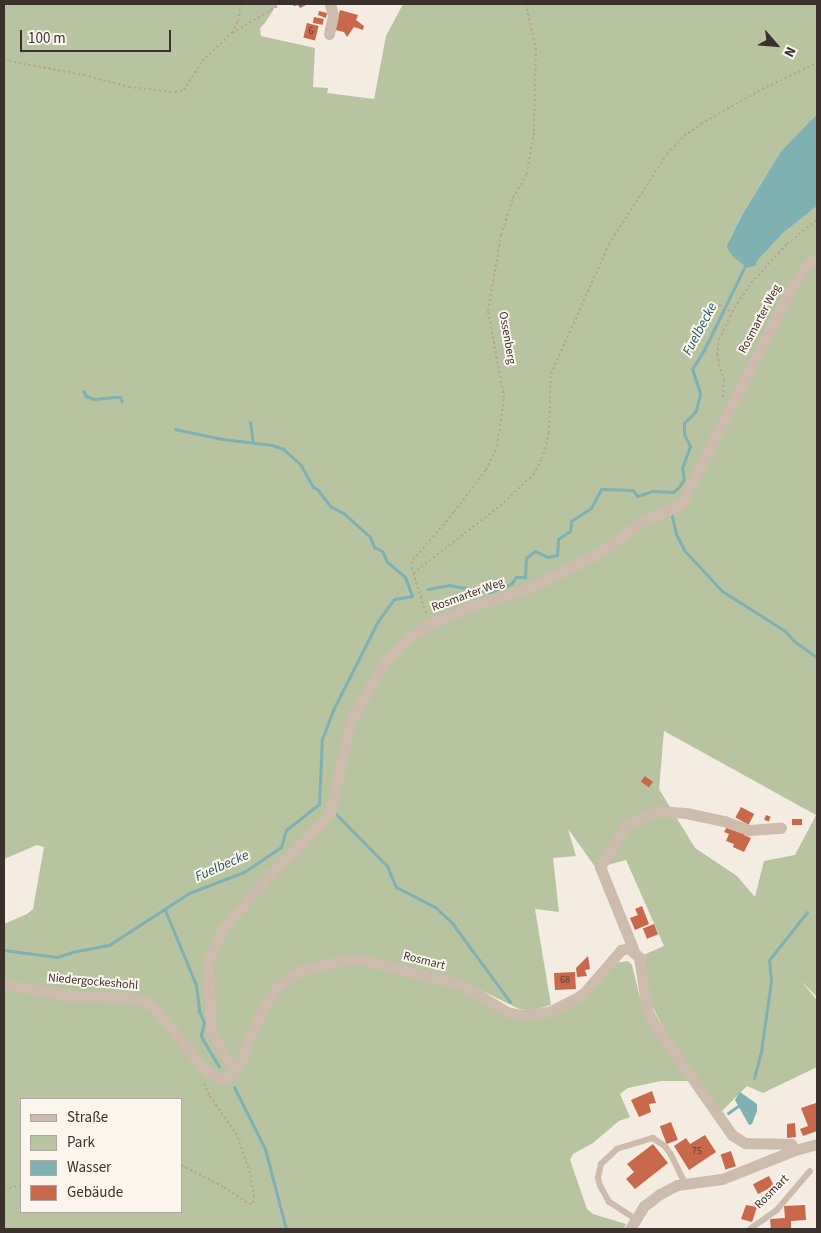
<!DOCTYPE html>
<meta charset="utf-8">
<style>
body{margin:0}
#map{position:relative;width:821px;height:1233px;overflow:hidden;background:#f4ebe1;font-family:"Source Sans 3",sans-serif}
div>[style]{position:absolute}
.green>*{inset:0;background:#b8c4a0}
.water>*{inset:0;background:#7fb0b2}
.stream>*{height:3px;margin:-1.5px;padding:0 1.5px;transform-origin:1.5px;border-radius:1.5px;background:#7fb0b2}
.building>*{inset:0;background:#c8694b;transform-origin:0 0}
.path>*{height:2px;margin-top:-1px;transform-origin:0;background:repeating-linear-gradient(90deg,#b9a596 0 2.5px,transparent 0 5px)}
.lane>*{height:5.5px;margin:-2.75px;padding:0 2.75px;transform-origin:2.75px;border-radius:2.75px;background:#cdbbac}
.street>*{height:11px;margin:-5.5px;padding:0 5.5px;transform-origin:5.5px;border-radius:5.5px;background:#cdbbac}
span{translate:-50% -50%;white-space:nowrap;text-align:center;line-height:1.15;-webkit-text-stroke:4px #fbf5ee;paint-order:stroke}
.number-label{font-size:10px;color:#5e3e33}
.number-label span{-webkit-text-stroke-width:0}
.street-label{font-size:12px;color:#3b302b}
.water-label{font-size:14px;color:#1f5a5e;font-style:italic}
.frame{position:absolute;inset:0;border:5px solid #3b302b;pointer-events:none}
.legend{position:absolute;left:20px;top:1098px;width:162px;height:115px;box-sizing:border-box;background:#fbf5ee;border:1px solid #aea6a0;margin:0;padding:6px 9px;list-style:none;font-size:15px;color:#3b302b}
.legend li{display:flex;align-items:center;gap:10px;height:25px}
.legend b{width:25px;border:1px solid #aea6a0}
.north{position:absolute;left:751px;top:20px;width:50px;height:50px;-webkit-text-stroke:4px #fbf5ee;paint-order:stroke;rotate:117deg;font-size:14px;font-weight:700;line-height:20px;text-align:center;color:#3b302b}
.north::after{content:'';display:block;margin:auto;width:18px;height:22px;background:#3b302b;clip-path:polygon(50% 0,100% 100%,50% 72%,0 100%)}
.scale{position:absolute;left:20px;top:30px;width:151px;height:22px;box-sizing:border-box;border:2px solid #3b302b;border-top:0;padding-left:6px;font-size:15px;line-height:18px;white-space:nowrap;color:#3b302b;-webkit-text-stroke:4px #fbf5ee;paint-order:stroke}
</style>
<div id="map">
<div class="green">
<div style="clip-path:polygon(evenodd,4px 4px,277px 4px,265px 23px,260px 28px,261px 36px,315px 48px,313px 87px,328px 88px,327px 93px,374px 99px,386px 36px,403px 4px,817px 4px,817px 114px,781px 151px,742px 215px,727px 245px,733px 257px,747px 268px,754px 266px,758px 260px,782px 234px,817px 206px,817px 997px,801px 981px,817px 1000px,817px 1067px,763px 1093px,747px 1086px,721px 1112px,672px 1045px,649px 1000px,643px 955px,664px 946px,626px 860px,596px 868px,568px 829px,576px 856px,553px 858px,559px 912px,535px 909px,551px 1005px,530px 1011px,519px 1009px,460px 980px,465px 990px,519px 1020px,585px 997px,597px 987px,613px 963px,628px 961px,632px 965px,642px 1006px,690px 1081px,661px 1081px,628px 1088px,620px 1094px,630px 1117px,619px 1121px,593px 1143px,573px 1154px,570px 1160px,587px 1209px,593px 1214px,626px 1224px,624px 1229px,4px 1229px,4px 988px,72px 993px,4px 981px,4px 924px,27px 914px,33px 909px,44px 847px,37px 845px,4px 859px,4px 4px,664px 731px,816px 815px,795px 855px,764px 861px,755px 897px,737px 876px,695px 848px,659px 789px,664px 731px,4px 4px,21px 1099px,181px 1099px,181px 1212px,21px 1212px,21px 1099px)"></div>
</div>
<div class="water">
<div style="clip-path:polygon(817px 114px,817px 206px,782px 234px,758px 260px,755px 266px,747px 268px,733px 257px,727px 248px,727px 245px,742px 215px,781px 151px)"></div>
<div style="clip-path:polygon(740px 1092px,757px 1104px,757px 1111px,752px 1124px,749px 1125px,735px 1100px)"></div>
</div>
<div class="stream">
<div style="left:83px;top:391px;width:6px;rotate:59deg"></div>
<div style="left:86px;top:396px;width:9px;rotate:21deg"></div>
<div style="left:94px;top:399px;width:20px;rotate:-6deg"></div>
<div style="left:114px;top:397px;width:6px"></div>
<div style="left:120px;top:397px;width:5px;rotate:68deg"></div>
<div style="left:250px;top:422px;width:21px;rotate:82deg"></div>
<div style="left:672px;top:516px;width:18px;rotate:77deg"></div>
<div style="left:676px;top:534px;width:18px;rotate:63deg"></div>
<div style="left:684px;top:550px;width:56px;rotate:47.2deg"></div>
<div style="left:722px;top:591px;width:75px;rotate:32.4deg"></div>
<div style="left:785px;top:631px;width:13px;rotate:48deg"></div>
<div style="left:794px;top:641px;width:29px;rotate:36deg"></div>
<div style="left:428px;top:589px;width:20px;rotate:-11deg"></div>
<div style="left:448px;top:585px;width:42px;rotate:9.7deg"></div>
<div style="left:489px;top:592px;width:23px;rotate:-20deg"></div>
<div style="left:511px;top:584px;width:9px;rotate:-54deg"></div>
<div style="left:516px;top:577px;width:9px"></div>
<div style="left:525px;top:577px;width:19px;rotate:-87deg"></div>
<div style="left:526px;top:558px;width:11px;rotate:-38deg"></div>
<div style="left:535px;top:551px;width:14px;rotate:25deg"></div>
<div style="left:548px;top:557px;width:9px;rotate:-13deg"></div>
<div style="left:557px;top:555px;width:16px;rotate:-86deg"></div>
<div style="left:558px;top:539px;width:14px;rotate:-34deg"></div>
<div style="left:570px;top:531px;width:10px;rotate:-84deg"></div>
<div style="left:571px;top:521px;width:24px;rotate:-33deg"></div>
<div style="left:591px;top:508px;width:21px;rotate:-62deg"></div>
<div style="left:601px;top:489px;width:32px;rotate:2deg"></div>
<div style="left:633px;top:490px;width:7px;rotate:56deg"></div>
<div style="left:637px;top:496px;width:16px;rotate:-18deg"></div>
<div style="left:652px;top:491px;width:21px;rotate:3deg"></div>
<div style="left:673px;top:492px;width:6px;rotate:-39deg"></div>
<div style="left:678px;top:488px;width:11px;rotate:-56deg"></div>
<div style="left:684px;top:479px;width:11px;rotate:-100deg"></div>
<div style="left:682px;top:468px;width:23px;rotate:-70deg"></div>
<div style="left:690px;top:446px;width:13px;rotate:-117deg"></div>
<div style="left:684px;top:434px;width:11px;rotate:-90deg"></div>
<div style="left:684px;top:423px;width:17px;rotate:-45deg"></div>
<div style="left:696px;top:411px;width:18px;rotate:-77deg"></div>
<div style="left:700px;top:393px;width:25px;rotate:-108deg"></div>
<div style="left:692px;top:369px;width:22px;rotate:-58deg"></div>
<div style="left:704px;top:350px;width:96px;rotate:-64deg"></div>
<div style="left:334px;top:812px;width:76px;rotate:45.5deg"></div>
<div style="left:387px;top:866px;width:23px;rotate:67deg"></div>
<div style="left:396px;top:887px;width:44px;rotate:27.1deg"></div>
<div style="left:435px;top:907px;width:23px;rotate:43deg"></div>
<div style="left:452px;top:923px;width:98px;rotate:53.7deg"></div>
<div style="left:165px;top:910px;width:81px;rotate:67.5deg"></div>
<div style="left:196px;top:985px;width:26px;rotate:83deg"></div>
<div style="left:199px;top:1011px;width:12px;rotate:66deg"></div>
<div style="left:204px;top:1022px;width:13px;rotate:103deg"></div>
<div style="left:201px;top:1035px;width:5px;rotate:68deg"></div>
<div style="left:203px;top:1040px;width:31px;rotate:59deg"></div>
<div style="left:4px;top:950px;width:53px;rotate:7.5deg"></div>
<div style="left:57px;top:957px;width:16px;rotate:-18deg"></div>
<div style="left:72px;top:952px;width:38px;rotate:-11deg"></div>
<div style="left:109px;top:945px;width:95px;rotate:-33deg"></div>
<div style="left:189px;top:893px;width:59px;rotate:-20.9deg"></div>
<div style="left:244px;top:872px;width:45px;rotate:-34deg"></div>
<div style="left:281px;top:847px;width:18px;rotate:-74deg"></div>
<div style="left:286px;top:830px;width:42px;rotate:-38.2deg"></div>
<div style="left:319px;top:804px;width:65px;rotate:-87.4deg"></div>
<div style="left:322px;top:739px;width:31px;rotate:-69deg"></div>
<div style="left:333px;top:710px;width:100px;rotate:-63.2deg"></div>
<div style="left:378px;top:621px;width:27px;rotate:-54deg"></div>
<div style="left:394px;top:599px;width:18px;rotate:-9deg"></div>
<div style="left:412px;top:596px;width:20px;rotate:-110deg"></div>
<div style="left:405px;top:577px;width:23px;rotate:-140deg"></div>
<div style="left:387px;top:562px;width:12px;rotate:-114deg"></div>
<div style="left:382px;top:551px;width:9px;rotate:-153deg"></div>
<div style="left:374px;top:547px;width:11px;rotate:-112deg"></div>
<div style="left:370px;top:537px;width:36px;rotate:-138deg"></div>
<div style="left:343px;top:513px;width:15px;rotate:-152deg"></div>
<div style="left:330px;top:506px;width:21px;rotate:-127deg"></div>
<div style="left:317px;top:489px;width:4px;rotate:-153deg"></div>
<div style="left:313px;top:487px;width:25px;rotate:-119deg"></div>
<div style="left:301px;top:465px;width:24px;rotate:-138deg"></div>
<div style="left:283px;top:449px;width:12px;rotate:-160deg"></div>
<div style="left:272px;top:445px;width:50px;rotate:-173.2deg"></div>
<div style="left:222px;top:439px;width:48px;rotate:-168deg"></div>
<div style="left:754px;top:1078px;width:27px;rotate:-75deg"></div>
<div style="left:761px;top:1052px;width:72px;rotate:-82deg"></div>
<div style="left:771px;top:981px;width:21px;rotate:-95deg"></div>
<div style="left:769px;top:960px;width:61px;rotate:-51.6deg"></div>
<div style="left:234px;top:1087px;width:69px;rotate:63.4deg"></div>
<div style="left:265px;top:1149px;width:83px;rotate:75.3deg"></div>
<div style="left:728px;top:1113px;width:12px;rotate:-35deg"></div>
</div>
<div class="building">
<div style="clip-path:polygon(292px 4px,308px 4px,300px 8px,298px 5px,294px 6px)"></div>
<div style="clip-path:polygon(340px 10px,358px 15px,356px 20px,364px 26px,363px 30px,354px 27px,347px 37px,344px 32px,335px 30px)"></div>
<div style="clip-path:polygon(319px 11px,327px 13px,326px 18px,318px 15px)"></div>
<div style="left:314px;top:17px;width:10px;height:6px;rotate:11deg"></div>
<div style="left:307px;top:23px;width:12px;height:15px;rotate:14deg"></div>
<div style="left:645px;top:776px;width:10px;height:7px;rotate:37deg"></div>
<div style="left:741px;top:807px;width:15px;height:12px;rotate:28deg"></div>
<div style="left:766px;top:815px;width:5px;height:5px;rotate:22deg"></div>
<div style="left:792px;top:819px;width:10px;height:6px"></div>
<div style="clip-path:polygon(728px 825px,745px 833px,744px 835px,751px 838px,744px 852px,733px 847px,734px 844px,726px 841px,729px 834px,724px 832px)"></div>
<div style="clip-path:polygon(642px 906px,649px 924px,635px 930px,630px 918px,638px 915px,635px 909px)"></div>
<div style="left:654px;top:924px;width:11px;height:12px;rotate:68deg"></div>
<div style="clip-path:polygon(588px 956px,590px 969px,585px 970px,587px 976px,577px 977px,576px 968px)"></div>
<div style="left:575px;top:972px;width:17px;height:21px;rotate:87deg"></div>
<div style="clip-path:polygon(652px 1091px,656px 1103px,649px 1104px,651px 1112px,639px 1117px,631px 1100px)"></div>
<div style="clip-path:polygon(816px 1103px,817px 1131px,803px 1136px,800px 1129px,808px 1126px,801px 1108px)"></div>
<div style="left:671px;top:1122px;width:19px;height:12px;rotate:69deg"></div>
<div style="clip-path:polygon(795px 1123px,796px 1137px,787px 1138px,787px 1124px)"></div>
<div style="clip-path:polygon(705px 1135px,716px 1152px,689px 1170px,674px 1146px,686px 1138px,690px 1144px)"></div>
<div style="clip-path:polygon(653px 1144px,668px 1163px,635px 1189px,626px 1179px,634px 1172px,627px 1164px)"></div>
<div style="left:731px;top:1151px;width:16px;height:11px;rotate:72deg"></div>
<div style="left:769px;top:1176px;width:11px;height:18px;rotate:63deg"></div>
<div style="clip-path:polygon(746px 1205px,757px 1207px,752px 1222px,741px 1219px)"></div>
<div style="clip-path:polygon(805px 1205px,806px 1220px,791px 1221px,791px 1229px,771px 1229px,770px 1219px,785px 1218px,784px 1206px)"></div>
</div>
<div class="path">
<div style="left:232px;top:33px;width:13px;rotate:-63deg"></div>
<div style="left:238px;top:21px;width:17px;rotate:-80deg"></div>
<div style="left:4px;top:60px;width:81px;rotate:10.6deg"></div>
<div style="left:84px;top:75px;width:47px;rotate:14.9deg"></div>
<div style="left:129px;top:87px;width:46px;rotate:6.2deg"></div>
<div style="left:175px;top:92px;width:9px;rotate:-13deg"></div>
<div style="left:184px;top:90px;width:34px;rotate:-58deg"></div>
<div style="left:202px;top:61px;width:41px;rotate:-43deg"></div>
<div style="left:232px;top:33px;width:57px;rotate:-30.6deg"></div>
<div style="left:719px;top:305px;width:15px;rotate:28deg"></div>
<div style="left:723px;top:397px;width:16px;rotate:-86deg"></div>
<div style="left:724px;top:381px;width:27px;rotate:-105deg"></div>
<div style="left:717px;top:355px;width:15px;rotate:-82deg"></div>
<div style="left:719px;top:340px;width:31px;rotate:-65deg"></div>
<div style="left:732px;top:312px;width:35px;rotate:-57deg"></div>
<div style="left:751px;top:283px;width:53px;rotate:-47.3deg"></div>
<div style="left:787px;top:244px;width:38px;rotate:-39deg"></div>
<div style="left:413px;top:573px;width:110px;rotate:-37.6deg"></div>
<div style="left:500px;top:506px;width:45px;rotate:-43.2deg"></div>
<div style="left:533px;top:475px;width:18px;rotate:-61deg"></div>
<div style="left:542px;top:459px;width:27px;rotate:-75deg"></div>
<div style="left:549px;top:433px;width:59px;rotate:-88.1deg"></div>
<div style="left:551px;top:374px;width:142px;rotate:-66deg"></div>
<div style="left:609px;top:244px;width:107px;rotate:-57.2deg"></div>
<div style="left:667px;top:154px;width:25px;rotate:-47deg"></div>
<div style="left:684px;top:136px;width:21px;rotate:-35deg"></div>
<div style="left:701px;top:124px;width:70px;rotate:-29.8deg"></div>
<div style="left:762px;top:89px;width:61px;rotate:-25.3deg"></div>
<div style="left:426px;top:613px;width:46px;rotate:-107.7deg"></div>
<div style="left:412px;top:569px;width:9px;rotate:-84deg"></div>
<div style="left:413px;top:560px;width:63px;rotate:-49.5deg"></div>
<div style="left:454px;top:512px;width:53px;rotate:-52.7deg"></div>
<div style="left:486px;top:470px;width:26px;rotate:-65deg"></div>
<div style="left:497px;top:446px;width:49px;rotate:-81.7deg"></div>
<div style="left:504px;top:398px;width:88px;rotate:-100.4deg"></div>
<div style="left:488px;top:311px;width:77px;rotate:-80.3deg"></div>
<div style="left:501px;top:235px;width:39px;rotate:-72deg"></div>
<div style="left:513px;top:198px;width:28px;rotate:-60deg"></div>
<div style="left:527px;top:174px;width:44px;rotate:-80.8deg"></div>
<div style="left:534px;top:131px;width:81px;rotate:-88.6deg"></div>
<div style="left:536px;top:50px;width:47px;rotate:-102.3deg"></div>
<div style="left:181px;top:1165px;width:48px;rotate:27.1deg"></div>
<div style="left:224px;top:1187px;width:30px;rotate:34deg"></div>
<div style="left:249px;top:1204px;width:4px;rotate:-14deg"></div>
<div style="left:253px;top:1203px;width:6px;rotate:-81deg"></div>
<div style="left:254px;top:1197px;width:24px;rotate:-99deg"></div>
<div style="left:250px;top:1173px;width:40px;rotate:-108.9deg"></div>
<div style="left:237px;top:1135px;width:49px;rotate:-125deg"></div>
<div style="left:209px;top:1095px;width:13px;rotate:-113deg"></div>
<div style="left:4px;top:1189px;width:17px;rotate:-13deg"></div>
</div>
<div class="lane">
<div style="left:635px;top:1219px;width:31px;rotate:-147deg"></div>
<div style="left:609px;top:1202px;width:18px;rotate:-119deg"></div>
<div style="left:600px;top:1186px;width:8px;rotate:-104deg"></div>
<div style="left:598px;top:1178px;width:14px;rotate:-78deg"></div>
<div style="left:601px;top:1164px;width:22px;rotate:-43deg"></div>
<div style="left:617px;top:1149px;width:38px;rotate:-17deg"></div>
<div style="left:653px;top:1138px;width:14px;rotate:34deg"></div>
<div style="left:665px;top:1146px;width:10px;rotate:53deg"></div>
<div style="left:671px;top:1154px;width:32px;rotate:64deg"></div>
<div style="left:750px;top:1229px;width:32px;rotate:-35deg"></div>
<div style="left:776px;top:1211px;width:52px;rotate:-49.6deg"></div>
</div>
<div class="street">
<div style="left:329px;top:34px;width:19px;rotate:-78deg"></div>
<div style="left:333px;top:15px;width:11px;rotate:-105deg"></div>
<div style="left:634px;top:951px;width:91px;rotate:-112deg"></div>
<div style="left:600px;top:867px;width:51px;rotate:-57.9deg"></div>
<div style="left:627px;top:824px;width:33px;rotate:-23deg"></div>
<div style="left:657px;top:811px;width:29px;rotate:4deg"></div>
<div style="left:686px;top:813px;width:39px;rotate:12deg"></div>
<div style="left:724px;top:821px;width:27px;rotate:20deg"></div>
<div style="left:749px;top:830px;width:32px;rotate:-4deg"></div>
<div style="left:4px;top:984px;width:69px;rotate:10deg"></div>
<div style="left:72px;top:996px;width:66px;rotate:1.7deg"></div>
<div style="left:138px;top:998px;width:17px;rotate:28deg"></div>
<div style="left:153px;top:1006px;width:77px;rotate:50.8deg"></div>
<div style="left:202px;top:1066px;width:16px;rotate:38deg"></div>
<div style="left:215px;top:1076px;width:10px;rotate:17deg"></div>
<div style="left:225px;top:1079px;width:11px;rotate:-34deg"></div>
<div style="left:234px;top:1073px;width:13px;rotate:-58deg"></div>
<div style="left:241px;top:1062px;width:25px;rotate:-72deg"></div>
<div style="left:249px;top:1038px;width:41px;rotate:-64.1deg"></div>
<div style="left:267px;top:1001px;width:15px;rotate:-53deg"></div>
<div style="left:276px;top:989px;width:21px;rotate:-41deg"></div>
<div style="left:292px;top:975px;width:12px;rotate:-24deg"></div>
<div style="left:303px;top:970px;width:42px;rotate:-13.7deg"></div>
<div style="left:344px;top:960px;width:20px"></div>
<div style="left:364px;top:960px;width:101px;rotate:14.3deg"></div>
<div style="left:462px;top:985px;width:52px;rotate:31deg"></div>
<div style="left:507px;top:1012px;width:13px;rotate:13deg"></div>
<div style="left:520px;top:1015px;width:29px;rotate:-6deg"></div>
<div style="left:549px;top:1012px;width:27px;rotate:-27deg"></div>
<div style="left:573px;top:1000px;width:13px;rotate:-32deg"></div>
<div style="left:584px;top:993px;width:57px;rotate:-49.3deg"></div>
<div style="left:621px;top:950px;width:7px;rotate:-16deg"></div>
<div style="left:628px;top:948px;width:14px;rotate:39deg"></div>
<div style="left:639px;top:957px;width:54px;rotate:81.4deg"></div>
<div style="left:647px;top:1010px;width:17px;rotate:62deg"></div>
<div style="left:655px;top:1025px;width:134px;rotate:55deg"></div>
<div style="left:732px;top:1135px;width:15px;rotate:32deg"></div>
<div style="left:745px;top:1143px;width:46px;rotate:1.2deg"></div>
<div style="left:791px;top:1144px;width:7px;rotate:56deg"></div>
<div style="left:234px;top:1073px;width:50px;rotate:-117.6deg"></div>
<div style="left:211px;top:1029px;width:67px;rotate:-92.6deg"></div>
<div style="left:208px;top:962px;width:36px;rotate:-67deg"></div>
<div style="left:222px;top:929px;width:59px;rotate:-48.4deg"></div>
<div style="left:261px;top:885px;width:99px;rotate:-45.8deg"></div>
<div style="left:330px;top:814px;width:96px;rotate:-77.4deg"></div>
<div style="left:351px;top:720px;width:64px;rotate:-59.8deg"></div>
<div style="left:383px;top:665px;width:37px;rotate:-47deg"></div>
<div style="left:408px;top:638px;width:25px;rotate:-34deg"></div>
<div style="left:429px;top:624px;width:44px;rotate:-22.5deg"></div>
<div style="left:470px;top:607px;width:63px;rotate:-17.6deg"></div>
<div style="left:530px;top:588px;width:75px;rotate:-26.9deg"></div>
<div style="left:597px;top:554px;width:59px;rotate:-35.3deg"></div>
<div style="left:645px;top:520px;width:39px;rotate:-23deg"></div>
<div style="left:681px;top:505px;width:241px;rotate:-63.1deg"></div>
<div style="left:790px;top:290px;width:27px;rotate:-56deg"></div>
<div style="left:805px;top:268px;width:17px;rotate:-45deg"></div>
<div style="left:630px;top:1229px;width:27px;rotate:-59deg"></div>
<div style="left:644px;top:1206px;width:20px;rotate:-37deg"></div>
<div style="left:660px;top:1194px;width:19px;rotate:-28deg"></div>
<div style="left:677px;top:1185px;width:45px;rotate:-7.6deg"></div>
<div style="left:722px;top:1179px;width:79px;rotate:-21.7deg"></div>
<div style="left:795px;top:1150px;width:23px;rotate:-15deg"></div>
</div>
<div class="number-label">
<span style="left:311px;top:32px">6</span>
<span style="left:565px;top:981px">68</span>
<span style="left:697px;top:1152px">75</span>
</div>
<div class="street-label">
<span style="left:760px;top:319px;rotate:-62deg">Rosmarter Weg</span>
<span style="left:507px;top:338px;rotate:80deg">Ossenberg</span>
<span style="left:468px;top:595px;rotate:-20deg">Rosmarter Weg</span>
<span style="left:424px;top:961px;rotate:14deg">Rosmart</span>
<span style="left:93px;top:982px;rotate:5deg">Niedergockeshohl</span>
<span style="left:772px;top:1192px;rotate:-45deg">Rosmart</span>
</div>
<div class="water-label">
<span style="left:700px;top:329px;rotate:-62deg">Fuelbecke</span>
<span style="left:222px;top:866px;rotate:-24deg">Fuelbecke</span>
</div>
<div class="frame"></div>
<ul class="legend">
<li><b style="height:6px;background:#cdbbac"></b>Straße</li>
<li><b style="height:14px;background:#b8c4a0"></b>Park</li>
<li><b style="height:14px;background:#7fb0b2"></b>Wasser</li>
<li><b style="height:14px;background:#c8694b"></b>Gebäude</li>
</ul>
<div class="north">N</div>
<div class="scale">100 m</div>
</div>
